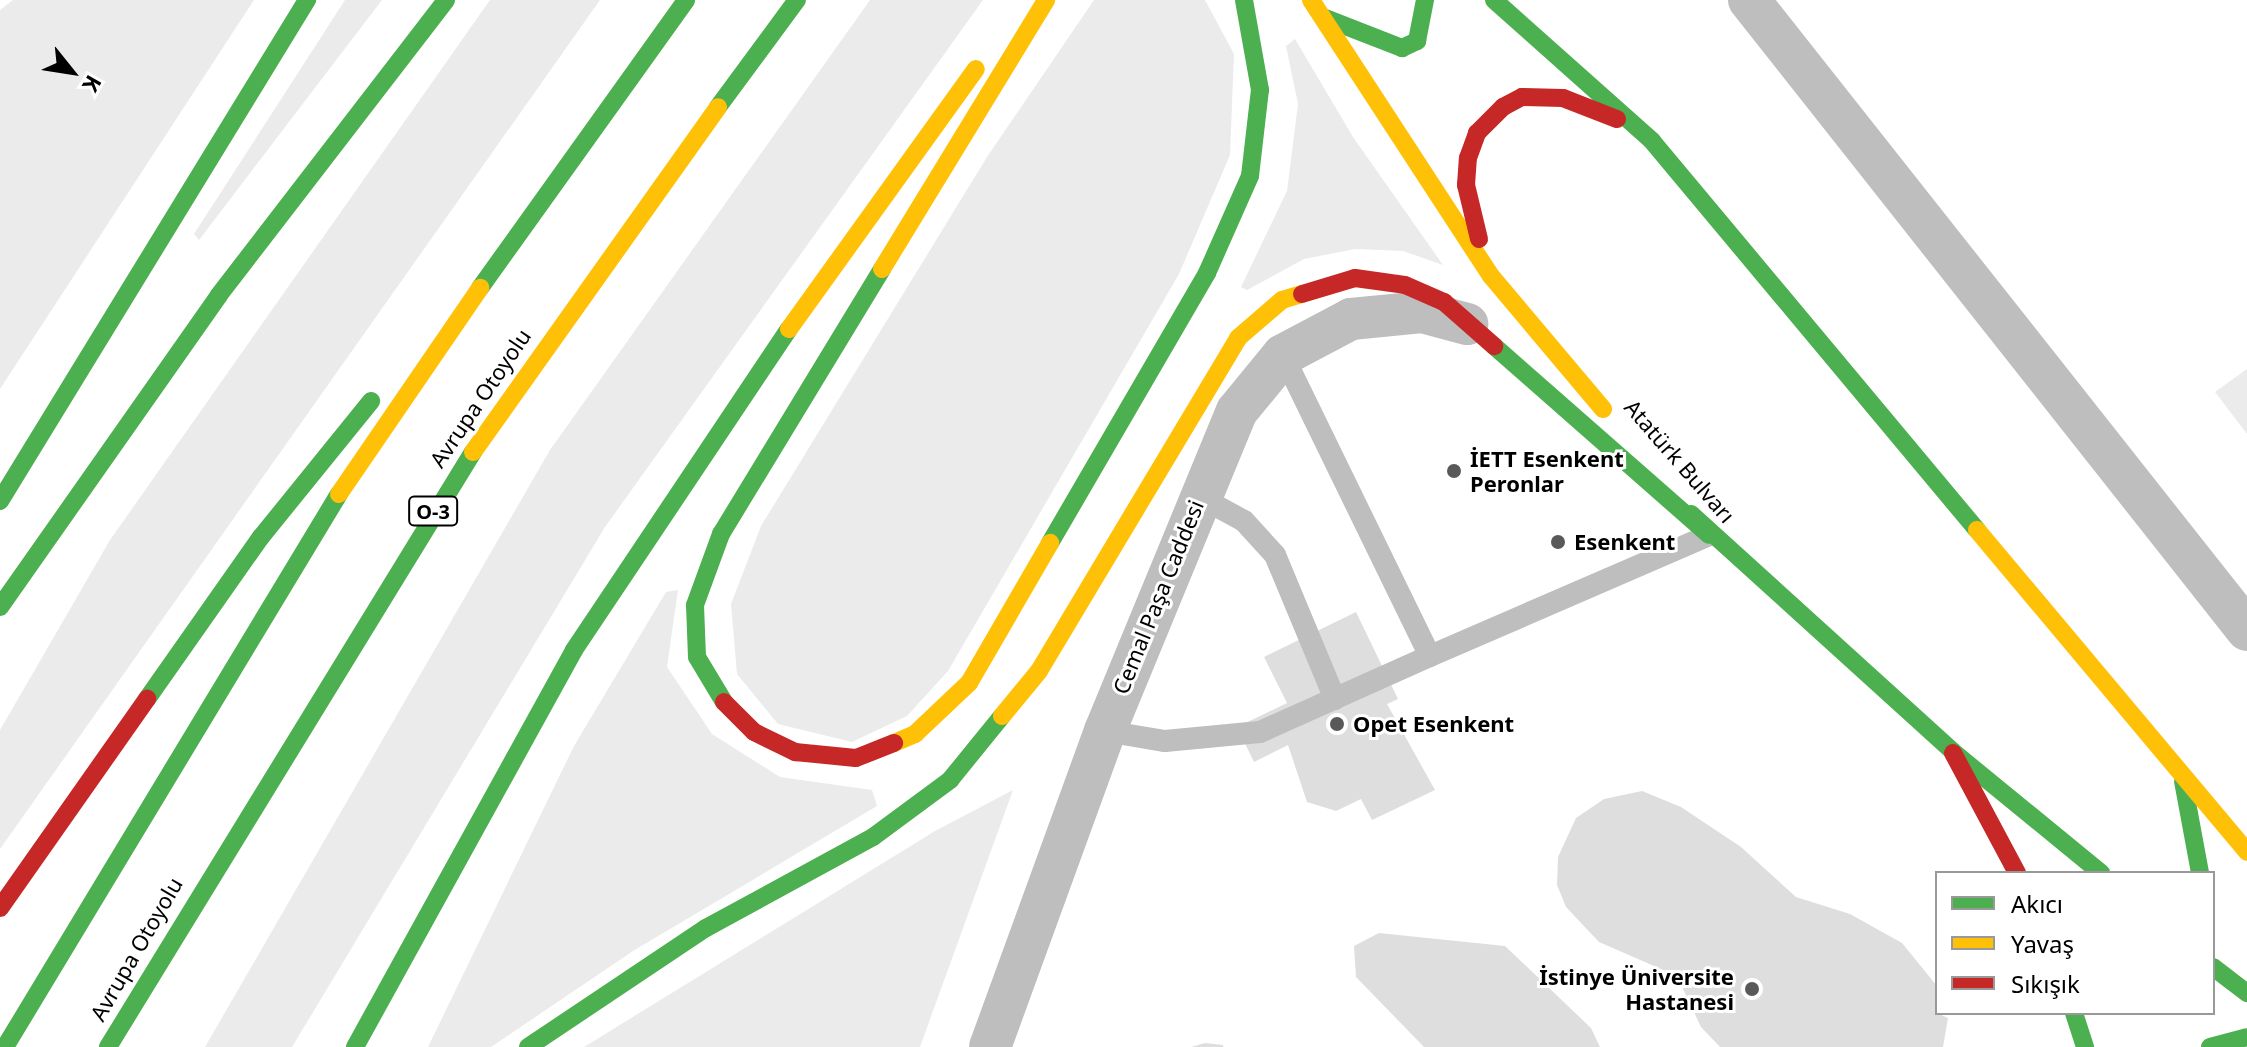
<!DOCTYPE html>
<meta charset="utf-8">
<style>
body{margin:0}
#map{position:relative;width:2247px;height:1047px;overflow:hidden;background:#fff;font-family:"Noto Sans",sans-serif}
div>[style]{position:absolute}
.green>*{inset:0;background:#ebebeb}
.building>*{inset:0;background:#dedede}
.lane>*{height:22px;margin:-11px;padding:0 11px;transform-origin:11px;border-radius:11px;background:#bebebe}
.street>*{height:42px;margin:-21px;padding:0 21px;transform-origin:21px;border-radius:21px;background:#bebebe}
.fast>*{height:18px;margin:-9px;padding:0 9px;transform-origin:9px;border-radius:9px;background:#4caf50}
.slow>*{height:18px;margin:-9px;padding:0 9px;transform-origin:9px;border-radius:9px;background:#ffc107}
.jam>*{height:18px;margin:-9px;padding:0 9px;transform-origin:9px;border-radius:9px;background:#c62828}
.dots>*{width:22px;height:22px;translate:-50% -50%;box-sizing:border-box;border:4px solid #fff;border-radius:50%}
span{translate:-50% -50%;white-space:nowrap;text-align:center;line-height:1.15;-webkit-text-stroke:6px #fff;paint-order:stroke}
.shield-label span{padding:2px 6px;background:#fff;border:2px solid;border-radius:6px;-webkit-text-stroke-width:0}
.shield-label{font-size:20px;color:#000;font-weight:700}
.street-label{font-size:22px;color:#000}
.poi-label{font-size:22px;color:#000;font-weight:700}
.left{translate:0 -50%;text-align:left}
.right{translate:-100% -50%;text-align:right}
.legend{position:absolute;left:1935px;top:871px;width:280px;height:144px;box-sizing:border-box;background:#fff;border:2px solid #999;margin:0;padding:10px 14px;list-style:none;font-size:24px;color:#000}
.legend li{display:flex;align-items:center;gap:16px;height:40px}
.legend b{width:40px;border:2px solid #999}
.north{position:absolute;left:32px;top:32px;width:80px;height:80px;-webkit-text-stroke:6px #fff;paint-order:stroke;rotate:120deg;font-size:22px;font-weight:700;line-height:32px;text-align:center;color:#000}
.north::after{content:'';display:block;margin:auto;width:28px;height:36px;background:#000;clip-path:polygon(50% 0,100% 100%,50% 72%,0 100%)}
</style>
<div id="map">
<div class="green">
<div style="clip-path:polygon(13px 0,254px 0,0 389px,0 10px)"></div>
<div style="clip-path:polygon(345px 0,382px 0,199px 240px,194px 234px)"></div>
<div style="clip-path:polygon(490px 0,600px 0,0 849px,0 730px,110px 540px)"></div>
<div style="clip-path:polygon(870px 0,983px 0,605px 527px,292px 1047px,205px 1047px,550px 450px)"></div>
<div style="clip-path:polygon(1094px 0,1205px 0,1234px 54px,1230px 155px,1179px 274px,948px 671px,907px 716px,852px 742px,778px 724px,737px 674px,731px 604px,761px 526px,987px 157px)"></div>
<div style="clip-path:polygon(1295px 39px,1353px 137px,1443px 265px,1403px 251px,1355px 249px,1304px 259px,1247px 290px,1241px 287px,1287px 191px,1298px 104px,1286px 46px)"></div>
<div style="clip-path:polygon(2247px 369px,2247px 434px,2215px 392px)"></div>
<div style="clip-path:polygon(678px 590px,667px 667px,712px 734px,780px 777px,872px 790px,877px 806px,633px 951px,491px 1047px,428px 1047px,574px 746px,666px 592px)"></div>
<div style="clip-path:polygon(1013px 790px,920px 1047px,584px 1047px,935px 831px)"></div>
</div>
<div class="building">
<div style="clip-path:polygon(1356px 612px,1398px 699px,1387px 704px,1435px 790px,1372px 820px,1361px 799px,1336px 811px,1307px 802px,1288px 745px,1254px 762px,1237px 727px,1287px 703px,1264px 657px)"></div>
<div style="clip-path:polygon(1642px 791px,1681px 807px,1741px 847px,1796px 897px,1850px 914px,1902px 943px,1937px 986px,1937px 1013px,1948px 1018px,1943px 1047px,1720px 1047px,1701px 1027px,1677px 976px,1599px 942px,1566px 907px,1557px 885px,1558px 857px,1576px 818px,1604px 799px)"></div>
<div style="clip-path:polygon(1379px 933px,1505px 946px,1591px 1028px,1600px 1047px,1424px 1047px,1356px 977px,1354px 946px)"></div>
<div style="clip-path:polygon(1205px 1043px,1223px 1045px,1223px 1047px,1191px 1047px)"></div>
</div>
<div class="lane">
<div style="left:1283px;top:355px;width:335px;rotate:64deg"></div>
<div style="left:1430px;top:656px;width:304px;rotate:-23.4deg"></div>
<div style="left:1198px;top:496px;width:52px;rotate:28.5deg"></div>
<div style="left:1244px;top:521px;width:46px;rotate:47.6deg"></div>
<div style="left:1275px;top:555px;width:156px;rotate:67.4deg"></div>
<div style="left:1105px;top:731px;width:61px;rotate:9.5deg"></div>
<div style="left:1165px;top:741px;width:95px;rotate:-5.4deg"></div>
<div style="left:1260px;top:732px;width:186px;rotate:-24.1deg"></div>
</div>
<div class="street">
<div style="left:1749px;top:0;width:803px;rotate:51.67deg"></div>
<div style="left:990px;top:1047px;width:336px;rotate:-70deg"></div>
<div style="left:1105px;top:731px;width:346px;rotate:-67.6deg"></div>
<div style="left:1237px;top:411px;width:72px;rotate:-50.6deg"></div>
<div style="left:1283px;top:355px;width:77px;rotate:-27.9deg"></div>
<div style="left:1351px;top:319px;width:71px;rotate:-5.6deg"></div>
<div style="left:1422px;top:312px;width:47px;rotate:14.9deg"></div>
</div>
<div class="fast">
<div style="left:1494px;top:0;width:212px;rotate:41.7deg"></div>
<div style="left:1652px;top:141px;width:507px;rotate:50.12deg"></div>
<div style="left:1325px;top:18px;width:83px;rotate:21.3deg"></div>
<div style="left:1402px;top:48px;width:17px;rotate:-25deg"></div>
<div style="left:1417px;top:41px;width:42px;rotate:-79deg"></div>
<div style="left:718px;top:107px;width:133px;rotate:-53.6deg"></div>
<div style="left:480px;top:288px;width:354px;rotate:-54.4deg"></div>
<div style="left:1494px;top:346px;width:286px;rotate:41.3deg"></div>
<div style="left:0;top:501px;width:588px;rotate:-58.5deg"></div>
<div style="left:1691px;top:514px;width:353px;rotate:42.2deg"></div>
<div style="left:1952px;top:751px;width:193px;rotate:39.3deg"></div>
<div style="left:1050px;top:543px;width:312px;rotate:-59.8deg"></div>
<div style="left:1207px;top:273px;width:106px;rotate:-66.1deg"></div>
<div style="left:1250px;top:176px;width:87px;rotate:-83.4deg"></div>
<div style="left:1260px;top:90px;width:91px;rotate:-100.1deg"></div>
<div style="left:0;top:607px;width:381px;rotate:-54.9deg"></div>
<div style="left:219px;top:295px;width:372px;rotate:-52.4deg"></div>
<div style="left:147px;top:699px;width:198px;rotate:-54.9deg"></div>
<div style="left:261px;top:537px;width:175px;rotate:-51deg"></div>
<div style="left:724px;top:702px;width:52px;rotate:-121deg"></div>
<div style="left:697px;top:657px;width:52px;rotate:-92.2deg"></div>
<div style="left:695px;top:605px;width:76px;rotate:-69.9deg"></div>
<div style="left:721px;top:534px;width:310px;rotate:-58.7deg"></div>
<div style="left:2183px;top:781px;width:94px;rotate:79.5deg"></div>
<div style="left:2213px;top:967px;width:43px;rotate:37.4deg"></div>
<div style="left:2074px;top:1013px;width:36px;rotate:72deg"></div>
<div style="left:5px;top:1047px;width:646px;rotate:-58.87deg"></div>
<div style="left:108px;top:1047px;width:698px;rotate:-58.47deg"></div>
<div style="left:355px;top:1047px;width:453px;rotate:-61.1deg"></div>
<div style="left:574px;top:650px;width:386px;rotate:-56.2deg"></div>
<div style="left:528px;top:1047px;width:214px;rotate:-33.8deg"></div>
<div style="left:706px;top:928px;width:190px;rotate:-28.6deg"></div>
<div style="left:873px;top:837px;width:96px;rotate:-36.5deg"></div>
<div style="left:950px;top:780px;width:82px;rotate:-50.9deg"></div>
<div style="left:2210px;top:1047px;width:38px;rotate:-15deg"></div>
</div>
<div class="slow">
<div style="left:1311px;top:0;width:330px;rotate:56.9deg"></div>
<div style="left:1491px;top:276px;width:174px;rotate:49.9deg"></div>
<div style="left:882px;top:269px;width:315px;rotate:-58.6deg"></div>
<div style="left:789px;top:329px;width:320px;rotate:-54.3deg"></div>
<div style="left:473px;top:452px;width:423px;rotate:-54.6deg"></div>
<div style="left:339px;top:494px;width:250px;rotate:-55.6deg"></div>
<div style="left:1977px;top:530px;width:420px;rotate:50deg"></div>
<div style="left:1002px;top:716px;width:58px;rotate:-50.6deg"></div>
<div style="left:1039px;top:671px;width:388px;rotate:-59.1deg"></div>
<div style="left:1238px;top:338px;width:58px;rotate:-40.8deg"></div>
<div style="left:1282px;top:300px;width:21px;rotate:-17deg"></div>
<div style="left:894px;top:743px;width:23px;rotate:-23deg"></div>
<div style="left:915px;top:734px;width:74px;rotate:-43.4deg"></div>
<div style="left:969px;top:683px;width:162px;rotate:-59.9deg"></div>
</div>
<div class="jam">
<div style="left:1479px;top:239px;width:56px;rotate:-103.5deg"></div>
<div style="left:1466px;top:185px;width:27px;rotate:-86deg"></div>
<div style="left:1468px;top:158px;width:27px;rotate:-70deg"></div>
<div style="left:1477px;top:133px;width:37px;rotate:-45deg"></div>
<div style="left:1503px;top:107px;width:21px;rotate:-28deg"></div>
<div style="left:1522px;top:97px;width:41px;rotate:1.4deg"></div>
<div style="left:1563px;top:98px;width:58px;rotate:21.3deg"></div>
<div style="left:1302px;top:294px;width:55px;rotate:-16.8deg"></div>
<div style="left:1355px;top:278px;width:50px;rotate:8deg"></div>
<div style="left:1405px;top:285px;width:43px;rotate:23.6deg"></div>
<div style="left:1444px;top:302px;width:67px;rotate:41.3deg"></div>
<div style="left:724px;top:702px;width:42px;rotate:45deg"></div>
<div style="left:754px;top:732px;width:46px;rotate:26deg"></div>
<div style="left:795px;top:752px;width:61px;rotate:5.6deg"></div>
<div style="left:856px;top:758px;width:41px;rotate:-21.5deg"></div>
<div style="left:1953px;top:753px;width:136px;rotate:61.9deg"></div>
<div style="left:0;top:908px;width:256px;rotate:-54.9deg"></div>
</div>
<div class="dots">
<div style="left:1454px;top:471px;background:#595959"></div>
<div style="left:1558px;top:542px;background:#595959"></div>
<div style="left:1337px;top:724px;background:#595959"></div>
<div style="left:1752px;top:989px;background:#595959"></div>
</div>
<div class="shield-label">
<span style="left:433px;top:511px">O-3</span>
</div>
<div class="street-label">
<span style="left:480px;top:398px;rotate:-56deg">Avrupa Otoyolu</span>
<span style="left:1680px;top:461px;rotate:49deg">Atatürk Bulvarı</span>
<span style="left:1158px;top:597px;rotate:-68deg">Cemal Paşa Caddesi</span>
<span style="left:136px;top:949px;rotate:-60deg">Avrupa Otoyolu</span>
</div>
<div class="poi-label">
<span class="left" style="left:1470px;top:471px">İETT Esenkent<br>Peronlar</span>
<span class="left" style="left:1574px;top:542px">Esenkent</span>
<span class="left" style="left:1353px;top:724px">Opet Esenkent</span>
<span class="right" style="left:1734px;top:989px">İstinye Üniversite<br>Hastanesi</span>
</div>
<ul class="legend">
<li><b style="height:10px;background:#4caf50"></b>Akıcı</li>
<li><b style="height:10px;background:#ffc107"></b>Yavaş</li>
<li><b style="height:10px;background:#c62828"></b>Sıkışık</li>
</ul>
<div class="north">K</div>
</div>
